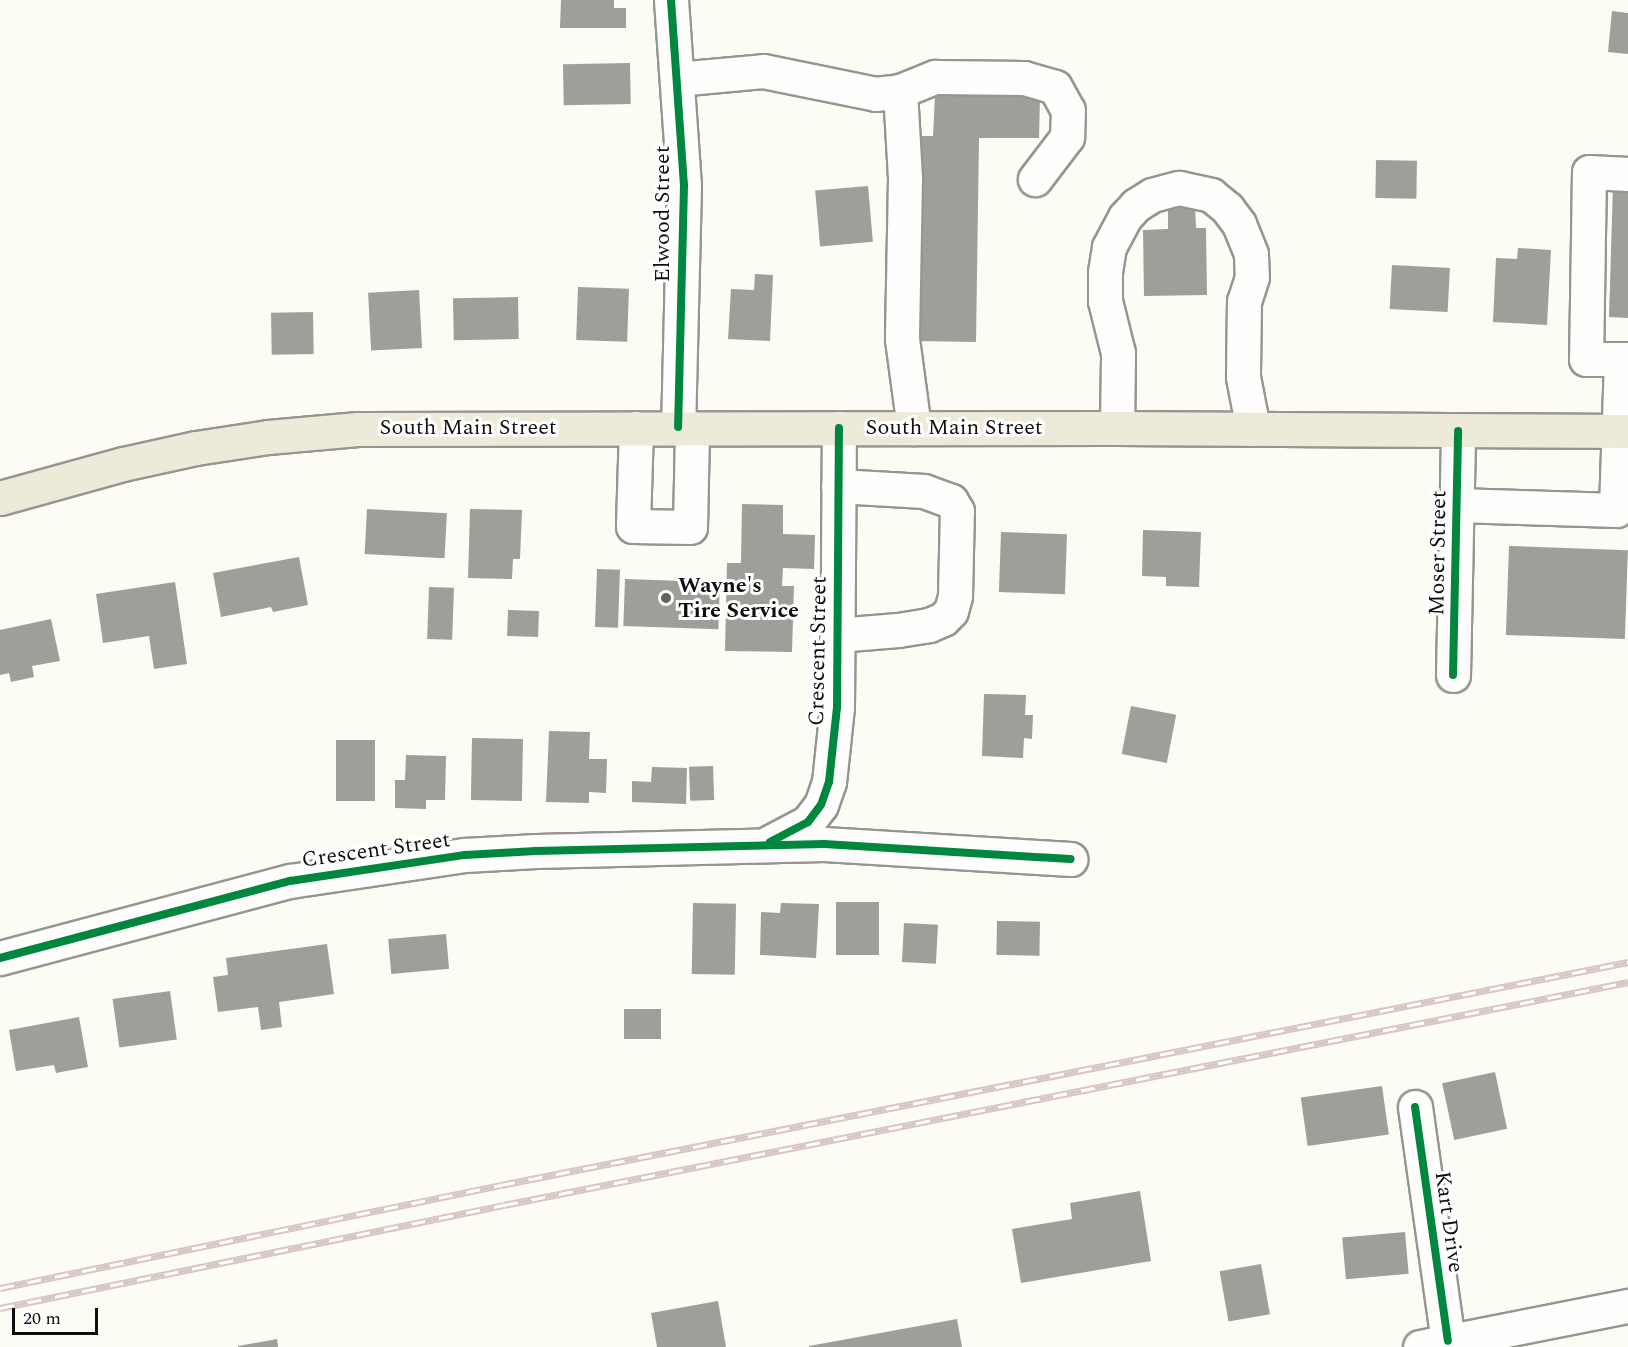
<!DOCTYPE html>
<style>
body{margin:0}
#map{position:relative;width:1628px;height:1347px;overflow:hidden;background:#fcfbf4;font-family:Spectral,serif}
div>[style]{position:absolute}
.building>*{inset:0;background:#a09e99;transform-origin:0 0}
.roads{filter:drop-shadow(2px 0 #969592) drop-shadow(-2px 0 #969592) drop-shadow(0 2px #969592) drop-shadow(0 -2px #969592)}
.minor>*{height:33px;margin:-16.5px;padding:0 16.5px;transform-origin:16.5px;border-radius:16.5px;background:#fffefd}
.major>*{height:33px;margin:-16.5px;padding:0 16.5px;transform-origin:16.5px;border-radius:16.5px;background:#eeead9}
.rail>*{height:7px;margin-top:-3.5px;transform-origin:0;background:repeating-linear-gradient(90deg,#fff 0 14px,#d9c5c4 0 28px);box-sizing:border-box;border-block:2px solid #d9c5c4}
.cycleway>*{height:8px;margin:-4px;padding:0 4px;transform-origin:4px;border-radius:4px;background:#00873e}
.dots>*{width:16px;height:16px;translate:-50% -50%;box-sizing:border-box;border:3px solid #fff;border-radius:50%}
span{translate:-50% -50%;white-space:nowrap;text-align:center;line-height:1.15;-webkit-text-stroke:6px #fff;paint-order:stroke}
.street-label{font-size:22px;color:#0f0f0f}
.poi-label{font-size:22px;color:#0f0f0f;font-weight:700}
.left{translate:0 -50%;text-align:left}
.scale{position:absolute;left:12px;top:1308px;width:86px;height:27px;box-sizing:border-box;border:3px solid #0f0f0f;border-top:0;padding-left:8px;font-size:18px;line-height:21px;white-space:nowrap;color:#0f0f0f;-webkit-text-stroke:4px #fff;paint-order:stroke}
</style>
<div id="map">
<div class="building">
<div style="clip-path:polygon(561px 0,614px 0,614px 8px,626px 8px,626px 28px,560px 28px)"></div>
<div style="clip-path:polygon(1612px 11px,1628px 13px,1628px 54px,1608px 52px)"></div>
<div style="left:630px;top:63px;width:41px;height:67px;rotate:89deg"></div>
<div style="clip-path:polygon(935px 95px,1040px 97px,1039px 138px,979px 138px,976px 342px,915px 341px,920px 136px,933px 136px)"></div>
<div style="left:1376px;top:160px;width:41px;height:38px;rotate:1deg"></div>
<div style="clip-path:polygon(1613px 185px,1628px 186px,1628px 318px,1609px 317px)"></div>
<div style="left:868px;top:186px;width:56px;height:53px;rotate:85deg"></div>
<div style="clip-path:polygon(1195px 203px,1196px 228px,1206px 228px,1207px 295px,1144px 296px,1143px 230px,1168px 229px,1168px 204px)"></div>
<div style="clip-path:polygon(1518px 248px,1551px 250px,1547px 325px,1493px 322px,1496px 258px,1517px 259px)"></div>
<div style="left:1392px;top:265px;width:58px;height:44px;rotate:3deg"></div>
<div style="clip-path:polygon(755px 274px,773px 275px,770px 341px,728px 339px,731px 289px,754px 290px)"></div>
<div style="left:578px;top:287px;width:51px;height:53px;rotate:2deg"></div>
<div style="left:419px;top:290px;width:58px;height:51px;rotate:87deg"></div>
<div style="left:518px;top:297px;width:42px;height:65px;rotate:89deg"></div>
<div style="left:313px;top:312px;width:42px;height:42px;rotate:89deg"></div>
<div style="clip-path:polygon(742px 504px,783px 505px,783px 534px,815px 535px,814px 569px,783px 568px,782px 586px,794px 586px,792px 652px,725px 651px,727px 563px,741px 563px)"></div>
<div style="left:367px;top:509px;width:80px;height:45px;rotate:3deg"></div>
<div style="clip-path:polygon(470px 509px,522px 510px,520px 559px,513px 559px,512px 579px,468px 578px)"></div>
<div style="clip-path:polygon(1143px 530px,1201px 532px,1199px 587px,1166px 586px,1166px 577px,1142px 576px)"></div>
<div style="left:1001px;top:532px;width:66px;height:60px;rotate:2deg"></div>
<div style="left:1509px;top:546px;width:119px;height:89px;rotate:2deg"></div>
<div style="clip-path:polygon(299px 557px,308px 605px,273px 612px,271px 607px,221px 617px,213px 573px)"></div>
<div style="left:597px;top:569px;width:23px;height:58px;rotate:2deg"></div>
<div style="left:625px;top:579px;width:95px;height:47px;rotate:2deg"></div>
<div style="clip-path:polygon(175px 582px,187px 664px,154px 669px,149px 636px,103px 643px,96px 594px)"></div>
<div style="left:429px;top:587px;width:25px;height:52px;rotate:2deg"></div>
<div style="left:508px;top:610px;width:31px;height:26px;rotate:2deg"></div>
<div style="clip-path:polygon(51px 619px,60px 661px,32px 666px,34px 677px,11px 682px,9px 673px,0 675px,0 630px)"></div>
<div style="clip-path:polygon(984px 694px,1026px 695px,1025px 715px,1033px 715px,1032px 739px,1024px 738px,1023px 758px,982px 756px)"></div>
<div style="left:1131px;top:706px;width:46px;height:49px;rotate:11deg"></div>
<div style="clip-path:polygon(549px 731px,590px 732px,589px 759px,607px 759px,606px 793px,589px 792px,589px 803px,546px 802px)"></div>
<div style="left:472px;top:738px;width:51px;height:62px;rotate:1deg"></div>
<div style="left:336px;top:740px;width:39px;height:61px"></div>
<div style="clip-path:polygon(406px 755px,446px 756px,445px 800px,426px 800px,426px 809px,395px 808px,395px 780px,405px 780px)"></div>
<div style="left:713px;top:766px;width:34px;height:24px;rotate:88deg"></div>
<div style="clip-path:polygon(652px 767px,687px 768px,686px 804px,632px 802px,632px 781px,651px 782px)"></div>
<div style="left:836px;top:902px;width:43px;height:53px"></div>
<div style="left:693px;top:903px;width:43px;height:71px;rotate:1deg"></div>
<div style="clip-path:polygon(781px 903px,819px 904px,816px 958px,760px 955px,761px 912px,780px 913px)"></div>
<div style="left:997px;top:921px;width:43px;height:34px;rotate:1deg"></div>
<div style="left:904px;top:923px;width:34px;height:39px;rotate:3deg"></div>
<div style="left:446px;top:934px;width:35px;height:58px;rotate:85deg"></div>
<div style="clip-path:polygon(327px 944px,334px 994px,279px 1002px,282px 1027px,261px 1030px,258px 1007px,218px 1012px,213px 977px,228px 975px,226px 958px)"></div>
<div style="left:170px;top:991px;width:49px;height:58px;rotate:82deg"></div>
<div style="left:661px;top:1009px;width:30px;height:37px;rotate:90deg"></div>
<div style="clip-path:polygon(79px 1017px,88px 1067px,56px 1073px,54px 1065px,16px 1071px,9px 1030px)"></div>
<div style="left:1495px;top:1072px;width:58px;height:54px;rotate:78deg"></div>
<div style="left:1382px;top:1086px;width:49px;height:82px;rotate:82deg"></div>
<div style="clip-path:polygon(1140px 1191px,1151px 1261px,1021px 1283px,1012px 1229px,1072px 1219px,1070px 1203px)"></div>
<div style="left:1405px;top:1232px;width:42px;height:63px;rotate:85deg"></div>
<div style="left:1261px;top:1264px;width:51px;height:42px;rotate:80deg"></div>
<div style="clip-path:polygon(718px 1301px,726px 1347px,657px 1347px,651px 1313px)"></div>
<div style="clip-path:polygon(957px 1319px,962px 1347px,809px 1347px,809px 1346px)"></div>
<div style="clip-path:polygon(277px 1339px,278px 1347px,238px 1347px,238px 1346px)"></div>
</div>
<div class="roads">
<div class="minor">
<div style="left:671px;top:0;width:185px;rotate:86deg"></div>
<div style="left:684px;top:185px;width:242px;rotate:91.4deg"></div>
<div style="left:677px;top:79px;width:86px;rotate:-5.3deg"></div>
<div style="left:763px;top:71px;width:115px;rotate:11.5deg"></div>
<div style="left:876px;top:94px;width:24px;rotate:-7deg"></div>
<div style="left:900px;top:91px;width:38px;rotate:-22deg"></div>
<div style="left:935px;top:77px;width:89px;rotate:0.6deg"></div>
<div style="left:1024px;top:78px;width:32px;rotate:16deg"></div>
<div style="left:1055px;top:87px;width:26px;rotate:61deg"></div>
<div style="left:1068px;top:110px;width:27px;rotate:92deg"></div>
<div style="left:1067px;top:137px;width:53px;rotate:127.3deg"></div>
<div style="left:900px;top:91px;width:88px;rotate:86.7deg"></div>
<div style="left:905px;top:179px;width:160px;rotate:91.1deg"></div>
<div style="left:902px;top:339px;width:90px;rotate:82.3deg"></div>
<div style="left:1628px;top:174px;width:39px;rotate:-177deg"></div>
<div style="left:1589px;top:172px;width:187px;rotate:90.9deg"></div>
<div style="left:1586px;top:359px;width:42px"></div>
<div style="left:636px;top:428px;width:98px;rotate:91.8deg"></div>
<div style="left:633px;top:526px;width:57px;rotate:1deg"></div>
<div style="left:690px;top:527px;width:99px;rotate:-88.8deg"></div>
<div style="left:1117px;top:428px;width:75px;rotate:-89.2deg"></div>
<div style="left:1118px;top:353px;width:54px;rotate:-104deg"></div>
<div style="left:1105px;top:301px;width:29px;rotate:-90deg"></div>
<div style="left:1105px;top:272px;width:25px;rotate:-81deg"></div>
<div style="left:1109px;top:247px;width:34px;rotate:-62deg"></div>
<div style="left:1125px;top:217px;width:16px;rotate:-47deg"></div>
<div style="left:1136px;top:205px;width:19px;rotate:-32deg"></div>
<div style="left:1152px;top:195px;width:28px;rotate:-15deg"></div>
<div style="left:1179px;top:188px;width:33px;rotate:12deg"></div>
<div style="left:1211px;top:195px;width:21px;rotate:39deg"></div>
<div style="left:1227px;top:208px;width:20px;rotate:53deg"></div>
<div style="left:1239px;top:224px;width:32px;rotate:68deg"></div>
<div style="left:1251px;top:254px;width:23px;rotate:88deg"></div>
<div style="left:1252px;top:277px;width:25px;rotate:108deg"></div>
<div style="left:1244px;top:301px;width:76px;rotate:90.8deg"></div>
<div style="left:1243px;top:377px;width:37px;rotate:79deg"></div>
<div style="left:1250px;top:413px;width:16px;rotate:90deg"></div>
<div style="left:1456px;top:505px;width:160px;rotate:1.8deg"></div>
<div style="left:1616px;top:510px;width:150px;rotate:-88.1deg"></div>
<div style="left:837px;top:635px;width:61px;rotate:-4.7deg"></div>
<div style="left:898px;top:630px;width:31px;rotate:-9deg"></div>
<div style="left:929px;top:625px;width:15px;rotate:-23deg"></div>
<div style="left:943px;top:619px;width:11px;rotate:-45deg"></div>
<div style="left:951px;top:611px;width:16px;rotate:-75deg"></div>
<div style="left:955px;top:596px;width:85px;rotate:-88.7deg"></div>
<div style="left:957px;top:511px;width:12px;rotate:-121deg"></div>
<div style="left:951px;top:501px;width:29px;rotate:-160deg"></div>
<div style="left:924px;top:491px;width:86px;rotate:-176.7deg"></div>
<div style="left:1453px;top:675px;width:244px;rotate:-88.8deg"></div>
<div style="left:768px;top:843px;width:45px;rotate:-27.7deg"></div>
<div style="left:808px;top:822px;width:21px;rotate:-53deg"></div>
<div style="left:821px;top:805px;width:24px;rotate:-71deg"></div>
<div style="left:829px;top:782px;width:75px;rotate:-83.9deg"></div>
<div style="left:837px;top:707px;width:279px;rotate:-89.6deg"></div>
<div style="left:0;top:958px;width:300px;rotate:-14.9deg"></div>
<div style="left:290px;top:881px;width:177px;rotate:-8.5deg"></div>
<div style="left:465px;top:855px;width:71px;rotate:-3.2deg"></div>
<div style="left:536px;top:851px;width:288px;rotate:-1.4deg"></div>
<div style="left:824px;top:844px;width:247px;rotate:3.5deg"></div>
<div style="left:1415px;top:1107px;width:236px;rotate:82deg"></div>
<div style="left:1420px;top:1347px;width:212px;rotate:-11.2deg"></div>
</div>
<div class="major">
<div style="left:0;top:498px;width:128px;rotate:-15.5deg"></div>
<div style="left:123px;top:464px;width:75px;rotate:-12.4deg"></div>
<div style="left:196px;top:448px;width:73px;rotate:-8.7deg"></div>
<div style="left:268px;top:437px;width:90px;rotate:-5.1deg"></div>
<div style="left:358px;top:429px;width:759px;rotate:-0.08deg"></div>
<div style="left:1117px;top:428px;width:511px;rotate:0.34deg"></div>
</div>
</div>
<div class="rail">
<div style="left:0;top:1288px;width:511px;rotate:-11.62deg"></div>
<div style="left:501px;top:1185px;width:1149px;rotate:-11.19deg"></div>
<div style="left:0;top:1308px;width:514px;rotate:-11.55deg"></div>
<div style="left:504px;top:1205px;width:1146px;rotate:-11.22deg"></div>
</div>
<div class="cycleway">
<div style="left:671px;top:0;width:185px;rotate:86deg"></div>
<div style="left:684px;top:185px;width:242px;rotate:91.4deg"></div>
<div style="left:1453px;top:675px;width:244px;rotate:-88.8deg"></div>
<div style="left:770px;top:842px;width:43px;rotate:-27.8deg"></div>
<div style="left:808px;top:822px;width:21px;rotate:-53deg"></div>
<div style="left:821px;top:805px;width:24px;rotate:-71deg"></div>
<div style="left:829px;top:782px;width:75px;rotate:-83.9deg"></div>
<div style="left:837px;top:707px;width:279px;rotate:-89.6deg"></div>
<div style="left:0;top:958px;width:300px;rotate:-14.9deg"></div>
<div style="left:290px;top:881px;width:177px;rotate:-8.5deg"></div>
<div style="left:465px;top:855px;width:71px;rotate:-3.2deg"></div>
<div style="left:536px;top:851px;width:288px;rotate:-1.4deg"></div>
<div style="left:824px;top:844px;width:247px;rotate:3.5deg"></div>
<div style="left:1415px;top:1107px;width:236px;rotate:82deg"></div>
</div>
<div class="dots">
<div style="left:666px;top:598px;background:#62625f"></div>
</div>
<div class="street-label">
<span style="left:663px;top:214px;rotate:-90deg">Elwood Street</span>
<span style="left:468px;top:428px">South Main Street</span>
<span style="left:954px;top:428px">South Main Street</span>
<span style="left:1438px;top:553px;rotate:-89deg">Moser Street</span>
<span style="left:818px;top:651px;rotate:-89deg">Crescent Street</span>
<span style="left:376px;top:850px;rotate:-8deg">Crescent Street</span>
<span style="left:1449px;top:1222px;rotate:82deg">Kart Drive</span>
</div>
<div class="poi-label">
<span class="left" style="left:678px;top:598px">Wayne's<br>Tire Service</span>
</div>
<div class="scale">20 m</div>
</div>
